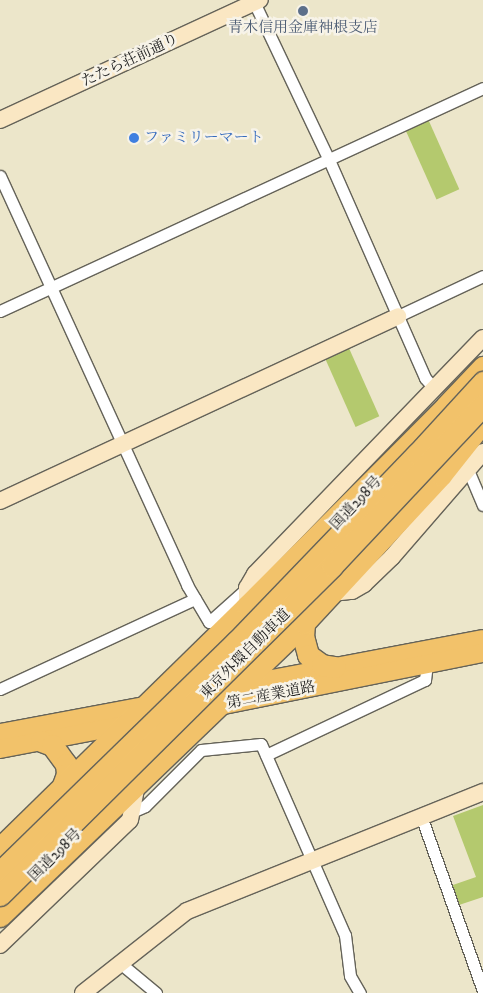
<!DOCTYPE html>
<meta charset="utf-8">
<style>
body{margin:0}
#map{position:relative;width:483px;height:993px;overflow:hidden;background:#ece6ca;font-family:"IM FELL DW Pica","Noto Serif JP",serif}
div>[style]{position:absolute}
.green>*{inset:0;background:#b4c96e;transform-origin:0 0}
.roads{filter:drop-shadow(1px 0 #656359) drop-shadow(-1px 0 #656359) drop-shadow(0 1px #656359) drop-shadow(0 -1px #656359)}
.street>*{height:11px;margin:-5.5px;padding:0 5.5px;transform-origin:5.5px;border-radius:5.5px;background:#fff}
.secondary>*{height:16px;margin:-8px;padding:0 8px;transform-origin:8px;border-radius:8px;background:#fae7c3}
.primary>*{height:18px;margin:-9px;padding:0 9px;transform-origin:9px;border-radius:9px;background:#f2c26a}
.highway>*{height:21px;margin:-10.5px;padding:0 10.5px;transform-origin:10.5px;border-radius:10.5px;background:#f2c26a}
.bridges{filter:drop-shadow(1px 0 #656359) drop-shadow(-1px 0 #656359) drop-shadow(0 1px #656359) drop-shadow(0 -1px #656359)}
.highway-bridge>*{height:21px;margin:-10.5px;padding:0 10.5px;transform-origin:10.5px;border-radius:10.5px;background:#f2c26a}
.dots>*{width:14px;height:14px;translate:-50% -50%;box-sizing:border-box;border:2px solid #f7f3e8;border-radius:50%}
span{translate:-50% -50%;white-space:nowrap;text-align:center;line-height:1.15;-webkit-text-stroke:5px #f7f3e8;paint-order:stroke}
.service-label{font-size:15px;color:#4e5e75}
.street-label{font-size:15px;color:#1c1c1c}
.shop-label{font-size:15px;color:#366cbe}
.left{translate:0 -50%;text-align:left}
</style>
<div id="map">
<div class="green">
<div style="left:428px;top:119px;width:77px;height:25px;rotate:66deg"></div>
<div style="left:348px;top:346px;width:77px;height:26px;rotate:66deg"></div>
<div style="clip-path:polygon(483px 805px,483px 897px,456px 906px,450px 886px,476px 877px,453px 816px)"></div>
</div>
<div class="roads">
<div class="street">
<div style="left:253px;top:0;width:177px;rotate:64.6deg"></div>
<div style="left:329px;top:160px;width:238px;rotate:66.2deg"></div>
<div style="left:425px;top:378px;width:15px;rotate:48deg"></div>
<div style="left:0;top:176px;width:450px;rotate:65.4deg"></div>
<div style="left:187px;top:585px;width:43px;rotate:59.3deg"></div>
<div style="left:209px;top:622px;width:51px;rotate:-41.8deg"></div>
<div style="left:0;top:311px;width:532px;rotate:-24.78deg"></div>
<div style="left:398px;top:316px;width:94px;rotate:-25.2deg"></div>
<div style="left:468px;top:470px;width:38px;rotate:67deg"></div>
<div style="left:0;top:689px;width:215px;rotate:-24.8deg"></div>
<div style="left:266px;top:755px;width:176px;rotate:-25.3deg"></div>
<div style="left:425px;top:680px;width:16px;rotate:-83deg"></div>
<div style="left:134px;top:811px;width:12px;rotate:-24deg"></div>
<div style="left:145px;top:806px;width:79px;rotate:-45deg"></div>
<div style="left:201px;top:750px;width:60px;rotate:-5.7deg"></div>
<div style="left:261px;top:744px;width:209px;rotate:66.3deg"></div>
<div style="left:345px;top:935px;width:41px;rotate:83deg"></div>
<div style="left:350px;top:976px;width:20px;rotate:60deg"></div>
<div style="left:421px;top:816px;width:186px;rotate:70.5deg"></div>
<div style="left:120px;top:963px;width:47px;rotate:39.8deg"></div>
</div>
<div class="secondary">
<div style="left:0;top:120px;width:286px;rotate:-24.8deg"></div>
<div style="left:0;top:501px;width:439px;rotate:-24.9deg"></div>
<div style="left:332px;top:593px;width:20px;rotate:-6deg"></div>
<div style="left:352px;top:591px;width:14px;rotate:-30deg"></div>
<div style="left:364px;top:584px;width:39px;rotate:-44deg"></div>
<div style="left:392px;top:557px;width:139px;rotate:-49.1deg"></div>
<div style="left:247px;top:606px;width:18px;rotate:-90deg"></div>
<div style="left:247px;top:588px;width:16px;rotate:-60deg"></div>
<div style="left:255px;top:574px;width:328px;rotate:-46deg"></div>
<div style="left:0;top:945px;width:180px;rotate:-43.9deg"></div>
<div style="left:130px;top:820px;width:37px;rotate:-79deg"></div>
<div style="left:83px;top:993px;width:132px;rotate:-38.3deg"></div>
<div style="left:187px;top:911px;width:319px;rotate:-21.9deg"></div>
</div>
<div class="primary">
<div style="left:235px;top:686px;width:252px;rotate:-10.7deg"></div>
<div style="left:214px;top:707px;width:274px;rotate:-11.4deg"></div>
<div style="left:0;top:733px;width:152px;rotate:-10.6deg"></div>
<div style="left:0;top:749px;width:132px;rotate:-10.9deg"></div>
</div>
<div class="highway">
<div style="left:446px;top:406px;width:54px;rotate:-46.5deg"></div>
<div style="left:304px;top:623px;width:13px;rotate:94deg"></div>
<div style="left:303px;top:636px;width:20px;rotate:75deg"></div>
<div style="left:308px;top:655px;width:17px;rotate:36deg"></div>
<div style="left:322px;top:665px;width:13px;rotate:9deg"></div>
<div style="left:41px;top:741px;width:12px;rotate:20deg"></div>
<div style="left:52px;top:745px;width:24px;rotate:54deg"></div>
<div style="left:66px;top:764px;width:10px;rotate:84deg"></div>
<div style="left:67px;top:774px;width:12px;rotate:110deg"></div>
<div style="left:0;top:848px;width:346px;rotate:-44.4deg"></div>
<div style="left:247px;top:606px;width:295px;rotate:-45.1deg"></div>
<div style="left:0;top:916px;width:422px;rotate:-43.9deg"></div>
<div style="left:304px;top:623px;width:202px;rotate:-47.2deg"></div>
<div style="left:441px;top:475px;width:68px;rotate:-51.6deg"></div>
</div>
</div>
<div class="bridges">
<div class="highway-bridge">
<div style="left:0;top:872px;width:330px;rotate:-44.3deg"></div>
<div style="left:236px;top:642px;width:261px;rotate:-46.1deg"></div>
<div style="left:417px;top:454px;width:98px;rotate:-47.5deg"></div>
<div style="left:0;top:895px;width:467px;rotate:-44.7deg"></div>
<div style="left:332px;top:566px;width:221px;rotate:-46.8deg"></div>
</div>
</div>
<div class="dots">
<div style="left:303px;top:11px;background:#5c6f8a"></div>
<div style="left:134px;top:138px;background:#3f7fe0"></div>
</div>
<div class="service-label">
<span style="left:303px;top:28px">青木信用金庫神根支店</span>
</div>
<div class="street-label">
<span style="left:130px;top:60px;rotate:-25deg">たたら荘前通り</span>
<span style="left:356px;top:503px;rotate:-47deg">国道298号</span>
<span style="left:245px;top:654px;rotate:-45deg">東京外環自動車道</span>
<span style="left:271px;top:695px;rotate:-11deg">第二産業道路</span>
<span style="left:55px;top:855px;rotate:-45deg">国道298号</span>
</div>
<div class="shop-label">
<span class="left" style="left:144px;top:138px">ファミリーマート</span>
</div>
</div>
